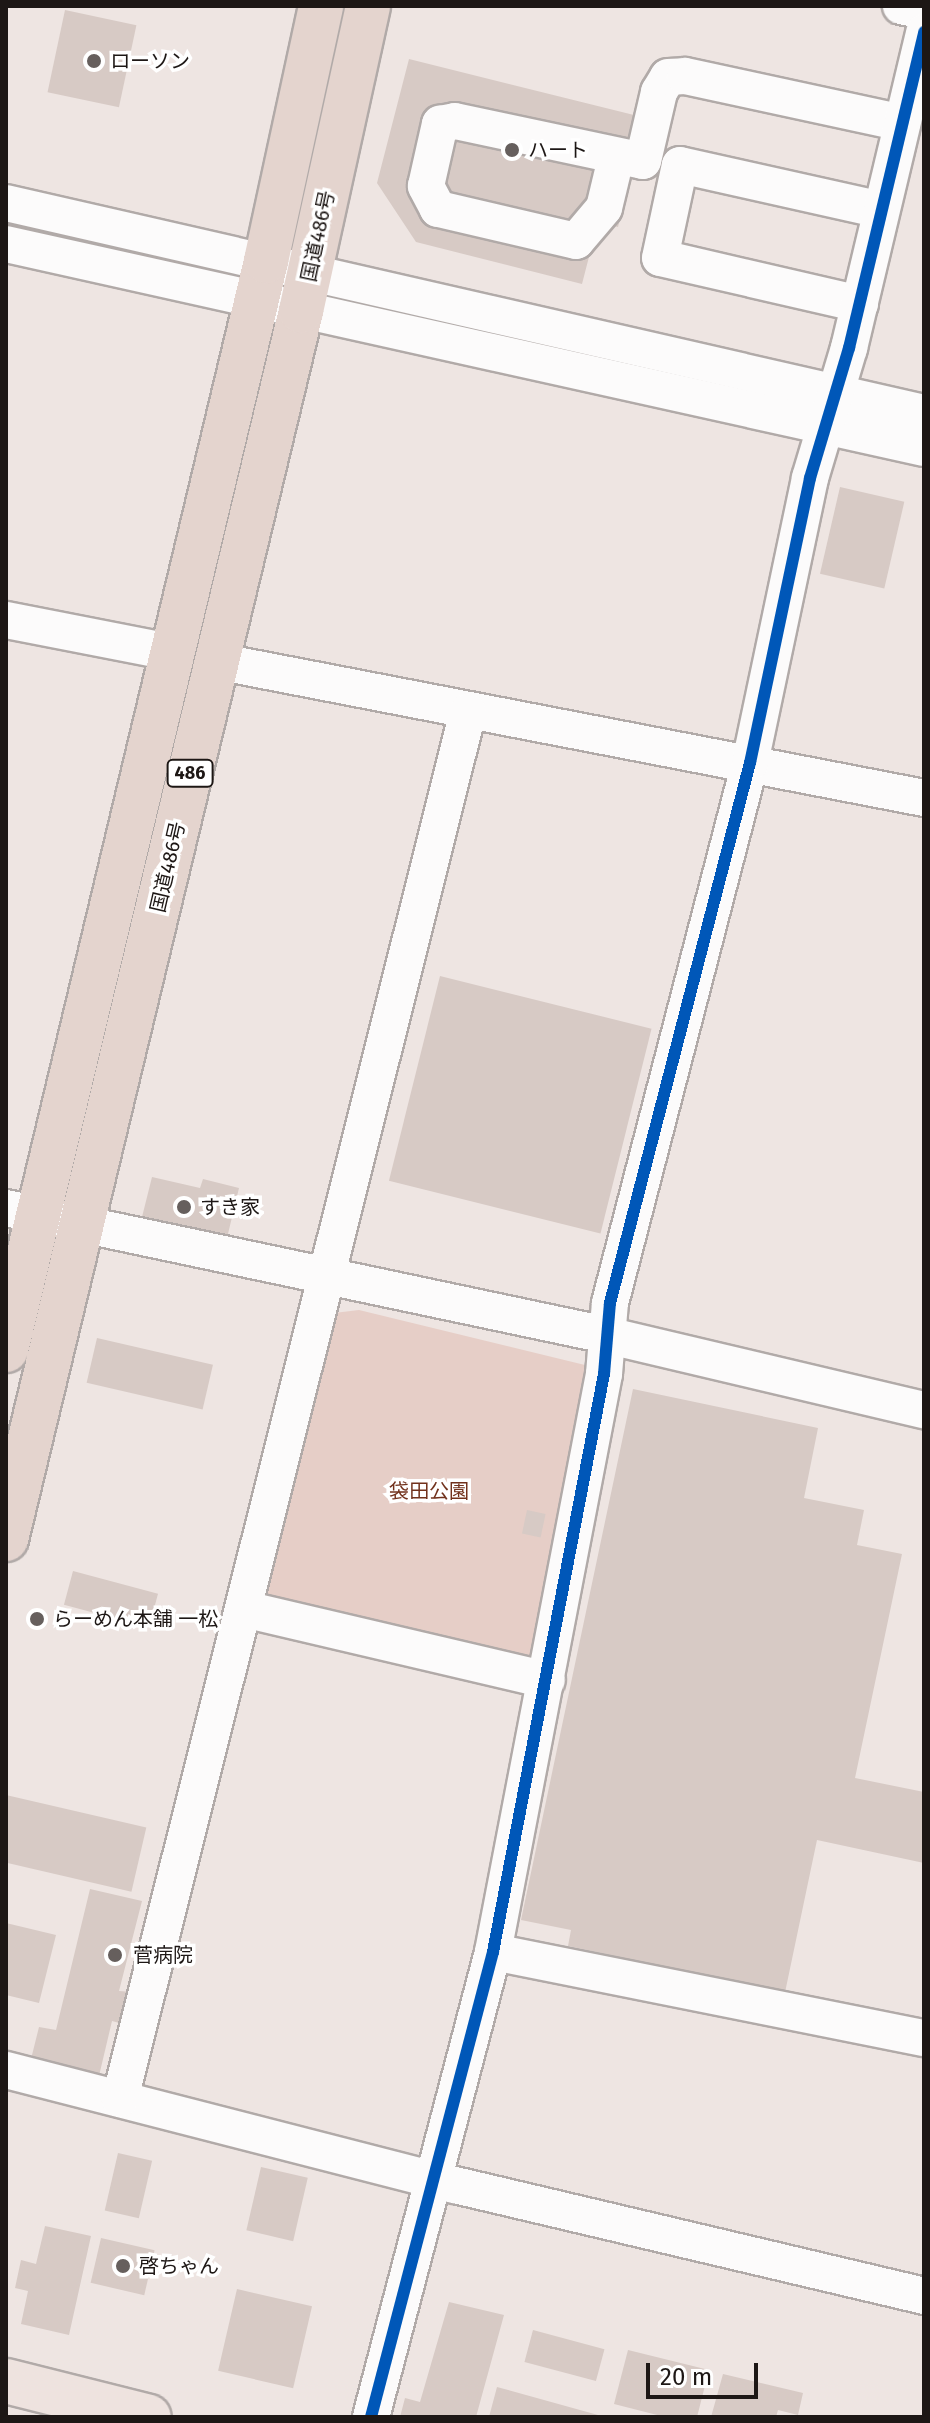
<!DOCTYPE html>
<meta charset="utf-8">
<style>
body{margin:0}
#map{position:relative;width:930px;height:2423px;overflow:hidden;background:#eee5e2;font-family:"Fira Sans","Noto Sans JP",sans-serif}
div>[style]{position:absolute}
.green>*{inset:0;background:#e6cec7}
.building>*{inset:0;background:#d7cac5;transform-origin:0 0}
.roads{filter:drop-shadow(2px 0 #b1aaa8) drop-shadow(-2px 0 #b1aaa8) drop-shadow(0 2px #b1aaa8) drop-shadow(0 -2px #b1aaa8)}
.minor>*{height:36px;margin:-18px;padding:0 18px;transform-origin:18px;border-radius:18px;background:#fcfbfb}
.major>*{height:44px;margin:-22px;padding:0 22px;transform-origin:22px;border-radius:22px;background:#eee3df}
.highway>*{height:44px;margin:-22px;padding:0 22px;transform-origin:22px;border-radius:22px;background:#e4d4ce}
.cycleway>*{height:12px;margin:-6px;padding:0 6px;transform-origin:6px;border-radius:6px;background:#0057b8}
.dots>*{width:22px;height:22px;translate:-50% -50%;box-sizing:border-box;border:4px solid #fff;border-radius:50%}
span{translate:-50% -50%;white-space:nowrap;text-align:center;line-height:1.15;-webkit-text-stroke:7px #fff;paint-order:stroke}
.shield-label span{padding:2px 6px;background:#fff;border:2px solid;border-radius:6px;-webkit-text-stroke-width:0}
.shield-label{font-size:18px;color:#1d1715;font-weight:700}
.poi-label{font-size:20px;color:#1d1715}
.left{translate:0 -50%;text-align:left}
.street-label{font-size:20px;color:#1d1715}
.park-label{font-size:20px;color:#72321d}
.frame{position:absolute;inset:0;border:8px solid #1d1715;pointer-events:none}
.scale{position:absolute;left:646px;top:2363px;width:112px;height:36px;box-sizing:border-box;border:4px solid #1d1715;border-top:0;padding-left:10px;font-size:24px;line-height:28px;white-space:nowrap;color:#1d1715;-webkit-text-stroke:6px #fff;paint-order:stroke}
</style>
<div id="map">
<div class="green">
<div style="clip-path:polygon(359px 1310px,589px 1366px,537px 1653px,523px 1663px,265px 1600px,263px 1588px,334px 1313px)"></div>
</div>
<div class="building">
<div style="left:65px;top:10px;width:73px;height:84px;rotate:12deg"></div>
<div style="clip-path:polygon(409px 59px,646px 118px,618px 227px,598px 222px,582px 284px,416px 242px,377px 183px)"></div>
<div style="left:840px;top:487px;width:66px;height:89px;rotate:13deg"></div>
<div style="left:440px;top:976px;width:218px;height:211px;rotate:14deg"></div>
<div style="clip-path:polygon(152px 1177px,200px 1188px,203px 1179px,239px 1188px,227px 1238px,142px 1217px)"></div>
<div style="left:97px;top:1338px;width:119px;height:46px;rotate:13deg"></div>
<div style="clip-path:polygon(633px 1389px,818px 1428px,804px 1498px,864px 1510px,857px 1545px,902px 1554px,855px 1778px,924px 1792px,924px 1863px,817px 1840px,783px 2002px,741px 1993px,743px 1983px,568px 1946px,571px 1930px,521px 1920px)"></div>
<div style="left:527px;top:1510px;width:19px;height:24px;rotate:12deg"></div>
<div style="left:73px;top:1571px;width:88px;height:35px;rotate:15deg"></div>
<div style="left:6px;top:1795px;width:144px;height:66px;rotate:13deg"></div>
<div style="clip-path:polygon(90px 1889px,142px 1901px,119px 1991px,132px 1992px,123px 2024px,112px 2021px,99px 2076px,31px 2059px,39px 2027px,56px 2030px)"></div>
<div style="clip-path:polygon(6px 1923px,56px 1935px,39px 2003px,6px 1995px)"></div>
<div style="left:118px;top:2153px;width:35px;height:59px;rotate:13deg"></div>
<div style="left:261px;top:2167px;width:48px;height:65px;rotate:13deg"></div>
<div style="clip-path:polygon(45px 2226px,91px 2236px,69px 2335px,21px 2324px,28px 2291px,15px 2288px,21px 2260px,36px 2264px)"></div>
<div style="left:101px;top:2238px;width:55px;height:46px;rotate:13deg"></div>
<div style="left:237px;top:2289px;width:77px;height:84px;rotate:13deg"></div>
<div style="clip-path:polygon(449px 2302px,504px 2315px,476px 2417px,400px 2417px,405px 2398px,420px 2402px)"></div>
<div style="left:533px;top:2330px;width:74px;height:33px;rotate:15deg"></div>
<div style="clip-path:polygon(628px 2350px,709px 2370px,697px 2417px,665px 2417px,614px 2404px)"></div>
<div style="clip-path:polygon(723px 2374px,803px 2393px,798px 2415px,778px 2410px,776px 2417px,711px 2417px)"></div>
<div style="clip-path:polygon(497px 2387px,598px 2415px,597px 2417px,489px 2417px)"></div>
</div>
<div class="roads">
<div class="minor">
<div style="left:901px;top:6px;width:24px;rotate:12deg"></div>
<div style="left:616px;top:158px;width:51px;rotate:103.5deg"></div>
<div style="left:604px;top:208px;width:43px;rotate:130.3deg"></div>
<div style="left:576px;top:241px;width:142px;rotate:-166.9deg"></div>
<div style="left:438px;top:209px;width:26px;rotate:-118deg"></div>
<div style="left:426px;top:186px;width:64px;rotate:-77.3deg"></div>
<div style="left:440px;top:124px;width:15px;rotate:-11deg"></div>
<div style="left:455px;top:121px;width:192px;rotate:12deg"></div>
<div style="left:643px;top:161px;width:71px;rotate:-76.9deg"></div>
<div style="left:659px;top:92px;width:17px;rotate:-59deg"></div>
<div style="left:668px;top:77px;width:17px;rotate:-3deg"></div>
<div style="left:685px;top:76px;width:222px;rotate:12.2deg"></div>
<div style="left:6px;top:203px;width:942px;rotate:12.89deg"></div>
<div style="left:6px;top:244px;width:940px;rotate:12.53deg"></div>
<div style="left:860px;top:304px;width:205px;rotate:-167deg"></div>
<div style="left:660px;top:258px;width:95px;rotate:-77.9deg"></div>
<div style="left:680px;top:165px;width:206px;rotate:12.6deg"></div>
<div style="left:6px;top:620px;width:167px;rotate:11deg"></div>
<div style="left:216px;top:661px;width:721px;rotate:10.95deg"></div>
<div style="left:6px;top:1208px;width:613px;rotate:11.95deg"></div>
<div style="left:606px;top:1335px;width:327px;rotate:13.3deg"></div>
<div style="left:244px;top:1609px;width:311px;rotate:13.2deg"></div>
<div style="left:493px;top:1952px;width:439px;rotate:11.3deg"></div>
<div style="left:6px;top:2070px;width:463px;rotate:14.4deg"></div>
<div style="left:455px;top:2185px;width:482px;rotate:13.3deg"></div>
<div style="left:120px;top:2099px;width:1430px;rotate:-75.92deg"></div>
<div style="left:371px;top:2417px;width:481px;rotate:-75.3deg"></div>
<div style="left:493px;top:1952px;width:589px;rotate:-79.13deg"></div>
<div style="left:604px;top:1374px;width:71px;rotate:-85.2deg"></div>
<div style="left:610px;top:1303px;width:558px;rotate:-75.47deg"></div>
<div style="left:750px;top:763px;width:291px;rotate:-78.1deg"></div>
<div style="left:810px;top:478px;width:136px;rotate:-73.3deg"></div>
<div style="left:849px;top:348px;width:325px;rotate:-76.6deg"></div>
</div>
<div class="major">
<div style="left:6px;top:2381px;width:147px;rotate:14.1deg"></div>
</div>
<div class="highway">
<div style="left:6px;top:1350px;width:1120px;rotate:-76.57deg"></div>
<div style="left:266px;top:261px;width:261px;rotate:-77.8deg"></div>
<div style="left:6px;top:1539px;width:1263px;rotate:-76.49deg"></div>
<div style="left:301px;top:311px;width:312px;rotate:-77.6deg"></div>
</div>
</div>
<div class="cycleway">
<div style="left:371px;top:2417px;width:481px;rotate:-75.3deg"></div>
<div style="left:493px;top:1952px;width:589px;rotate:-79.13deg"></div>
<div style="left:604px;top:1374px;width:71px;rotate:-85.2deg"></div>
<div style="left:610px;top:1303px;width:558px;rotate:-75.47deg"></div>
<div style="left:750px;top:763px;width:291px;rotate:-78.1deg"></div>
<div style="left:810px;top:478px;width:136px;rotate:-73.3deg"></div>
<div style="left:849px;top:348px;width:325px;rotate:-76.6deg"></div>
</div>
<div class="dots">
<div style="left:94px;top:61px;background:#665f5d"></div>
<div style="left:512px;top:150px;background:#665f5d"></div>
<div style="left:184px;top:1207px;background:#665f5d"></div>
<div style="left:37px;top:1619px;background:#665f5d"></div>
<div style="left:115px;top:1955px;background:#665f5d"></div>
<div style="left:123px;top:2266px;background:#665f5d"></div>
</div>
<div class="shield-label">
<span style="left:190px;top:773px">486</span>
</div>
<div class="poi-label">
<span class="left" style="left:110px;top:61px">ローソン</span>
<span class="left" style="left:528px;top:150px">ハート</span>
<span class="left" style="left:200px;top:1207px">すき家</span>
<span class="left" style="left:53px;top:1619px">らーめん本舗 一松</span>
<span class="left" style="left:133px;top:1955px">菅病院</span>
<span class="left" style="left:139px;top:2266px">啓ちゃん</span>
</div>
<div class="street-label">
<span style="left:318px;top:236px;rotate:-78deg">国道486号</span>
<span style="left:168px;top:867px;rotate:-77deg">国道486号</span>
</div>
<div class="park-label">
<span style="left:429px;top:1491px">袋田公園</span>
</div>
<div class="frame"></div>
<div class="scale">20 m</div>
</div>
